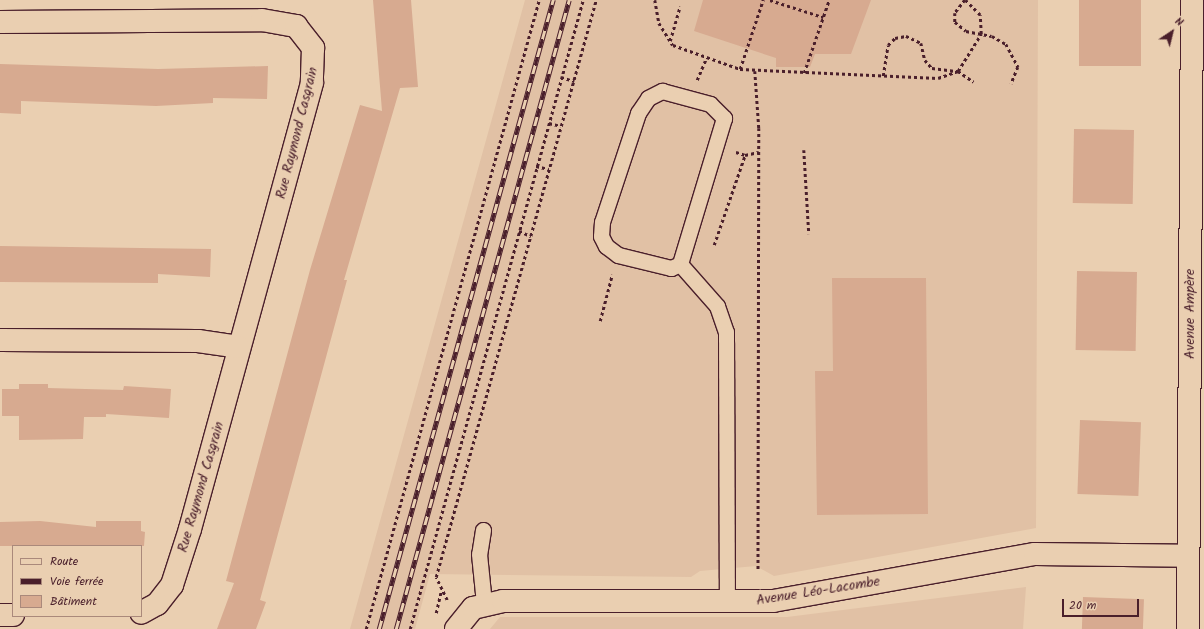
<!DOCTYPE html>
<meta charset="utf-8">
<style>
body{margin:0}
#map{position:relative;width:1204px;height:629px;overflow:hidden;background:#eacfb1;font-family:Kalam,sans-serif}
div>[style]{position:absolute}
.built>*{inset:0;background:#e1c1a5}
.building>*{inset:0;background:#d7aa90;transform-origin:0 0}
.path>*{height:2.5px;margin-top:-1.25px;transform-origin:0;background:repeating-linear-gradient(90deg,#4a1f2b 0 3px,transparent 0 6px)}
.roads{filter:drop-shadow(1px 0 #4a1f2b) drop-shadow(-1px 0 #4a1f2b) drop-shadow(0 1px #4a1f2b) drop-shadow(0 -1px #4a1f2b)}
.lane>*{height:15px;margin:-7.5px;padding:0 7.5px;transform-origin:7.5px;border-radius:7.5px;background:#eacfb1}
.street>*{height:22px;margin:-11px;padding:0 11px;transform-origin:11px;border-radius:11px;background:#eacfb1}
.rail>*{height:4.5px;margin-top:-2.25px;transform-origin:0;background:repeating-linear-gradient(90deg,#eacfb1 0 9px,#4a1f2b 0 18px);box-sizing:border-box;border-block:1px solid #4a1f2b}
span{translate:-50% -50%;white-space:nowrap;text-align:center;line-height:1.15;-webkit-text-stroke:4px #eacfb1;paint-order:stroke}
.street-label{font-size:14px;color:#4a1f2b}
.legend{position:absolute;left:12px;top:545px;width:130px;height:72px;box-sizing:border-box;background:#eacfb1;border:1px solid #aa897b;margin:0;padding:5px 7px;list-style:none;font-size:12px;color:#4a1f2b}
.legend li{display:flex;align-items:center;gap:8px;height:20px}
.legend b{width:20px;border:1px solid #aa897b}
.north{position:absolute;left:1152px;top:12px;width:40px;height:40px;-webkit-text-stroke:3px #eacfb1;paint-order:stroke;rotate:35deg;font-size:11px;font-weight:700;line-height:16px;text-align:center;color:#4a1f2b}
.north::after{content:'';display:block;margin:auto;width:14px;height:18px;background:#4a1f2b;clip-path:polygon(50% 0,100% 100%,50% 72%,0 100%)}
.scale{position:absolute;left:1062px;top:599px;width:77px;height:18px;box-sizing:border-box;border:2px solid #4a1f2b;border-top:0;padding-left:5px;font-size:12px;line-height:14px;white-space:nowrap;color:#4a1f2b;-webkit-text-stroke:3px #eacfb1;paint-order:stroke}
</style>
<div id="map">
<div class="built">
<div style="clip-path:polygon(525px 0,1038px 0,1036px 528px,774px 576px,756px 566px,700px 571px,691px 577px,430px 574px,415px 629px,350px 629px)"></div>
<div style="clip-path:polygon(1026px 587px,1023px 629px,490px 629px,500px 617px,787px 617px)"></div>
</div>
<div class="building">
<div style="clip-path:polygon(373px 0,411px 0,418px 87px,400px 88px,344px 280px,347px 280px,260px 600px,266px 602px,256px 629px,217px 629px,234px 583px,226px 581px,310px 270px,360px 105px,382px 111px)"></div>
<div style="clip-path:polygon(703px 0,871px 0,851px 54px,815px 54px,810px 67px,776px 67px,776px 58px,694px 31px)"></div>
<div style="left:1079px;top:0;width:62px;height:66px"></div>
<div style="clip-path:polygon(0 64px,158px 69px,268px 66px,267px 99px,213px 98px,213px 103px,156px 106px,21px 101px,21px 114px,0 113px)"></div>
<div style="left:1074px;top:129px;width:60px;height:74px;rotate:1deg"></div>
<div style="clip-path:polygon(0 246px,211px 249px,210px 277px,158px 274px,158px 283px,0 282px)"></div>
<div style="left:1077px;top:271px;width:60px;height:79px;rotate:1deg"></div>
<div style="clip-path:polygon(832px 278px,926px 278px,928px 514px,817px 515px,815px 371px,833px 371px)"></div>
<div style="clip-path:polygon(19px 384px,48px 384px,48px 388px,123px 390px,124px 386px,171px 389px,169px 418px,106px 414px,106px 417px,84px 417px,83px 439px,19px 440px,19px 416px,2px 416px,2px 389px,19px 389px)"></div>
<div style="left:1080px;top:420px;width:61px;height:74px;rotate:2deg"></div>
<div style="clip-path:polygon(40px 521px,96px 527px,96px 521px,141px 521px,141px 531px,145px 532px,144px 546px,0 546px,0 522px)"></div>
<div style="left:1083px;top:597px;width:61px;height:32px;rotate:2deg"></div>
</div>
<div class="path">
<div style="left:655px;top:0;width:23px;rotate:80deg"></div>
<div style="left:659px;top:23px;width:26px;rotate:58deg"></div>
<div style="left:673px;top:45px;width:71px;rotate:19.7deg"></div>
<div style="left:740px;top:69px;width:198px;rotate:2.6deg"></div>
<div style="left:938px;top:78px;width:21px;rotate:-19deg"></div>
<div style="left:958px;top:71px;width:44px;rotate:-58.1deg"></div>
<div style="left:981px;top:34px;width:19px;rotate:-93deg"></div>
<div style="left:980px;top:15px;width:21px;rotate:-135deg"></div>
<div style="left:770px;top:0;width:56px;rotate:17.8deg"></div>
<div style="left:965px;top:0;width:16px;rotate:128deg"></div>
<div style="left:955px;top:13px;width:9px;rotate:90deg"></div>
<div style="left:955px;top:22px;width:14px;rotate:39deg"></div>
<div style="left:966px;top:31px;width:26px;rotate:11deg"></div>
<div style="left:992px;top:36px;width:16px;rotate:30deg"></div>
<div style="left:1006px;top:44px;width:26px;rotate:62deg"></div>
<div style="left:1018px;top:67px;width:18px;rotate:112deg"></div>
<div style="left:670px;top:41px;width:36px;rotate:-74deg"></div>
<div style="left:740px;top:69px;width:73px;rotate:-71.6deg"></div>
<div style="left:755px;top:71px;width:57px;rotate:86deg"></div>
<div style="left:759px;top:128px;width:442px;rotate:90.1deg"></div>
<div style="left:804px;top:73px;width:77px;rotate:-71.1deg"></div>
<div style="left:883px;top:76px;width:31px;rotate:-81deg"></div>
<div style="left:888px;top:45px;width:10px;rotate:-45deg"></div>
<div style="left:895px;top:38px;width:11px;rotate:-10deg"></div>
<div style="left:906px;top:36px;width:17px;rotate:25deg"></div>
<div style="left:921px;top:43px;width:17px;rotate:77deg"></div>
<div style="left:925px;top:60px;width:11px;rotate:49deg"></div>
<div style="left:932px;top:68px;width:26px;rotate:7deg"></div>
<div style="left:958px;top:71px;width:19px;rotate:35deg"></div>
<div style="left:561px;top:77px;width:14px;rotate:17deg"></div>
<div style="left:697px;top:80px;width:23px;rotate:-67deg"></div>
<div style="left:549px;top:123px;width:12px;rotate:14deg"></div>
<div style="left:804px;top:150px;width:84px;rotate:86.6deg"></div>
<div style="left:736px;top:152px;width:9px;rotate:18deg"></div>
<div style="left:536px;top:166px;width:13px;rotate:13deg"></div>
<div style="left:519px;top:231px;width:13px;rotate:23deg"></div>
<div style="left:714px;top:245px;width:95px;rotate:-71deg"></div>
<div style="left:745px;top:155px;width:14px;rotate:-12deg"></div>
<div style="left:600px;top:321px;width:48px;rotate:-75.4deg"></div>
<div style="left:447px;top:600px;width:25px;rotate:-116deg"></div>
<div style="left:436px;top:577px;width:599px;rotate:-74.5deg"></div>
<div style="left:436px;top:613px;width:23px;rotate:-77deg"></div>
<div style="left:366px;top:629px;width:652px;rotate:-74.62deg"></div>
<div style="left:410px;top:629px;width:652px;rotate:-74.62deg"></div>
</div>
<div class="roads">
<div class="lane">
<div style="left:662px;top:91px;width:50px;rotate:15.2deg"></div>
<div style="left:710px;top:104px;width:20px;rotate:45deg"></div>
<div style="left:724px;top:118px;width:152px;rotate:106.8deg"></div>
<div style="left:680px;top:264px;width:10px;rotate:156deg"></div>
<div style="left:671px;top:268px;width:55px;rotate:-166.2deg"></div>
<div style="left:618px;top:255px;width:15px;rotate:-143deg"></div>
<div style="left:606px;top:246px;width:11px;rotate:-117deg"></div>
<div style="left:601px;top:236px;width:14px;rotate:-86deg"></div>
<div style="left:602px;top:222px;width:115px;rotate:-71.7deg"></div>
<div style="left:638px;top:113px;width:18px;rotate:-56deg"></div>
<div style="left:648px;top:98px;width:16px;rotate:-27deg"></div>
<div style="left:680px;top:264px;width:56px;rotate:48.6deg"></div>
<div style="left:717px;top:306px;width:28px;rotate:71deg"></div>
<div style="left:726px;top:332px;width:271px;rotate:89.8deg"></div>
<div style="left:483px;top:530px;width:24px;rotate:99deg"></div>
<div style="left:479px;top:554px;width:49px;rotate:84.2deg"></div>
</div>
<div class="street">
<div style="left:0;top:22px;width:262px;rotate:-0.4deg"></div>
<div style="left:262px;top:20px;width:35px;rotate:10deg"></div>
<div style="left:296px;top:26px;width:28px;rotate:52deg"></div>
<div style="left:313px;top:48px;width:35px;rotate:92deg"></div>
<div style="left:312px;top:83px;width:462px;rotate:105.3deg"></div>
<div style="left:190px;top:529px;width:59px;rotate:107.8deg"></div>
<div style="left:172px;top:585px;width:24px;rotate:128deg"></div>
<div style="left:157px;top:604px;width:18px;rotate:151deg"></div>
<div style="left:0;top:340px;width:198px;rotate:0.3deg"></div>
<div style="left:198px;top:341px;width:41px;rotate:8.3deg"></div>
<div style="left:0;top:615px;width:13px"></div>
<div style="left:456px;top:629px;width:27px;rotate:-51deg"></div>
<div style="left:473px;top:608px;width:31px;rotate:-13deg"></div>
<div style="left:503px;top:601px;width:270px"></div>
<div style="left:773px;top:601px;width:266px;rotate:-10.2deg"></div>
<div style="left:1035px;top:554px;width:153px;rotate:0.7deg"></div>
<div style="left:1188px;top:629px;width:629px;rotate:-89.64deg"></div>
</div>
</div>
<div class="rail">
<div style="left:379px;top:629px;width:653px;rotate:-74.54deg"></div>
<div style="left:396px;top:629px;width:652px;rotate:-74.62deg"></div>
</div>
<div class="street-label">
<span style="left:297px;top:133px;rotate:-76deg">Rue Raymond Casgrain</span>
<span style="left:1190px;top:314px;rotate:-90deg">Avenue Ampère</span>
<span style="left:201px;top:487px;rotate:-74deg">Rue Raymond Casgrain</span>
<span style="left:818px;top:591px;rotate:-9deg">Avenue Léo-Lacombe</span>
</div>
<ul class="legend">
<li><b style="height:5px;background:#eacfb1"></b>Route</li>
<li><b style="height:5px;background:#4a1f2b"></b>Voie ferrée</li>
<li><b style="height:11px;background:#d7aa90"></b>Bâtiment</li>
</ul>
<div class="north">N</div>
<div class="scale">20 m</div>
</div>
